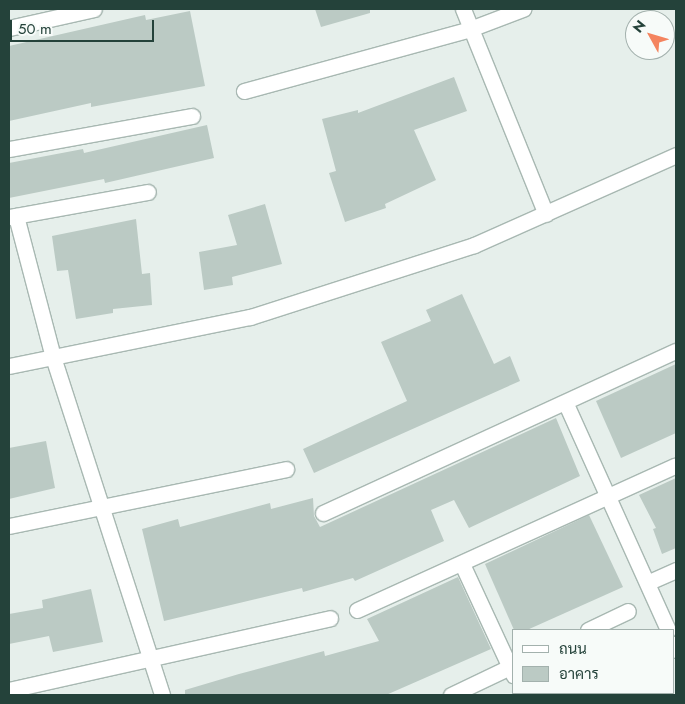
<!DOCTYPE html>
<meta charset="utf-8">
<style>
body{margin:0}
#map{position:relative;width:685px;height:704px;overflow:hidden;background:#e6efeb;font-family:Jost,Sarabun,sans-serif}
div>[style]{position:absolute}
.building>*{inset:0;background:#bbcac4}
.roads{filter:drop-shadow(1px 0 #a8b8b2) drop-shadow(-1px 0 #a8b8b2) drop-shadow(0 1px #a8b8b2) drop-shadow(0 -1px #a8b8b2)}
.minor>*{height:15px;margin:-7.5px;padding:0 7.5px;transform-origin:7.5px;border-radius:7.5px;background:#fff}
span{translate:-50% -50%;white-space:nowrap;text-align:center;line-height:1.15;-webkit-text-stroke:5px #f7fbf9;paint-order:stroke}
.frame{position:absolute;inset:0;border:10px solid #24423a;pointer-events:none}
.legend{position:absolute;left:512px;top:629px;width:162px;height:65px;box-sizing:border-box;background:#f7fbf9;border:1px solid #a3b1ad;margin:0;padding:6px 9px;list-style:none;font-size:15px;color:#24423a}
.legend li{display:flex;align-items:center;gap:10px;height:25px}
.legend b{width:25px;border:1px solid #a3b1ad}
.north{position:absolute;left:625px;top:10px;width:50px;height:50px;box-sizing:border-box;background:#f7fbf9;border:1px solid #a3b1ad;border-radius:50%;rotate:309deg;font-size:14px;font-weight:700;line-height:20px;text-align:center;color:#24423a}
.north::after{content:'';display:block;margin:auto;width:18px;height:22px;background:#f4845f;clip-path:polygon(50% 0,100% 100%,50% 72%,0 100%)}
.scale{position:absolute;left:10px;top:20px;width:144px;height:22px;box-sizing:border-box;border:2px solid #24423a;border-top:0;padding-left:6px;font-size:15px;line-height:18px;white-space:nowrap;color:#24423a;-webkit-text-stroke:4px #f7fbf9;paint-order:stroke}
</style>
<div id="map">
<div class="building">
<div style="clip-path:polygon(315px 9px,370px 9px,370px 13px,321px 27px)"></div>
<div style="clip-path:polygon(190px 11px,205px 86px,91px 107px,91px 103px,9px 121px,9px 46px,145px 15px,146px 20px)"></div>
<div style="clip-path:polygon(454px 77px,467px 111px,414px 130px,436px 180px,385px 204px,386px 208px,345px 222px,329px 173px,336px 171px,322px 119px,358px 110px,358px 113px)"></div>
<div style="clip-path:polygon(207px 125px,214px 158px,105px 183px,104px 179px,9px 198px,9px 163px,83px 149px,84px 153px)"></div>
<div style="clip-path:polygon(265px 204px,282px 264px,232px 277px,233px 285px,204px 290px,199px 252px,237px 245px,228px 215px)"></div>
<div style="clip-path:polygon(136px 219px,142px 274px,150px 273px,152px 305px,113px 309px,113px 313px,76px 319px,68px 270px,57px 271px,52px 236px)"></div>
<div style="clip-path:polygon(462px 294px,494px 364px,510px 356px,520px 381px,314px 473px,303px 449px,407px 401px,381px 342px,431px 321px,426px 310px)"></div>
<div style="clip-path:polygon(676px 364px,676px 433px,621px 458px,596px 401px)"></div>
<div style="clip-path:polygon(556px 418px,580px 476px,469px 528px,454px 500px,431px 510px,444px 541px,355px 581px,353px 578px,303px 592px,302px 588px,164px 621px,142px 529px,178px 519px,180px 527px,270px 503px,271px 509px,313px 498px,314px 516px,320px 527px)"></div>
<div style="clip-path:polygon(46px 441px,55px 488px,9px 499px,9px 448px)"></div>
<div style="clip-path:polygon(676px 478px,676px 548px,662px 554px,653px 529px,656px 528px,639px 495px)"></div>
<div style="clip-path:polygon(589px 515px,623px 587px,527px 630px,514px 630px,485px 564px)"></div>
<div style="clip-path:polygon(458px 577px,491px 649px,386px 695px,185px 695px,185px 690px,239px 674px,324px 651px,325px 656px,379px 641px,367px 619px)"></div>
<div style="clip-path:polygon(91px 589px,103px 642px,53px 652px,49px 636px,9px 644px,9px 614px,43px 608px,42px 600px)"></div>
</div>
<div class="roads">
<div class="minor">
<div style="left:463px;top:9px;width:221px;rotate:68deg"></div>
<div style="left:9px;top:28px;width:87px;rotate:-12.6deg"></div>
<div style="left:244px;top:91px;width:234px;rotate:-15.3deg"></div>
<div style="left:470px;top:29px;width:57px;rotate:-20.7deg"></div>
<div style="left:9px;top:149px;width:186px;rotate:-10.2deg"></div>
<div style="left:16px;top:216px;width:146px;rotate:75.3deg"></div>
<div style="left:53px;top:357px;width:355px;rotate:72.1deg"></div>
<div style="left:9px;top:217px;width:141px;rotate:-10.2deg"></div>
<div style="left:9px;top:366px;width:246px;rotate:-11.5deg"></div>
<div style="left:250px;top:317px;width:235px;rotate:-17.8deg"></div>
<div style="left:474px;top:245px;width:221px;rotate:-24deg"></div>
<div style="left:566px;top:404px;width:248px;rotate:65.7deg"></div>
<div style="left:323px;top:513px;width:388px;rotate:-24.7deg"></div>
<div style="left:9px;top:526px;width:283px;rotate:-11.6deg"></div>
<div style="left:462px;top:564px;width:123px;rotate:65.1deg"></div>
<div style="left:649px;top:582px;width:30px;rotate:-24deg"></div>
<div style="left:357px;top:610px;width:350px;rotate:-24.4deg"></div>
<div style="left:588px;top:630px;width:44px;rotate:-25.4deg"></div>
<div style="left:674px;top:644px;width:6px;rotate:72deg"></div>
<div style="left:9px;top:690px;width:329px;rotate:-12.6deg"></div>
<div style="left:522px;top:693px;width:2px;rotate:63deg"></div>
<div style="left:451px;top:695px;width:70px;rotate:-25.5deg"></div>
</div>
</div>
<div class="frame"></div>
<ul class="legend">
<li><b style="height:6px;background:#fff"></b>ถนน</li>
<li><b style="height:14px;background:#bbcac4"></b>อาคาร</li>
</ul>
<div class="north">N</div>
<div class="scale">50 m</div>
</div>
